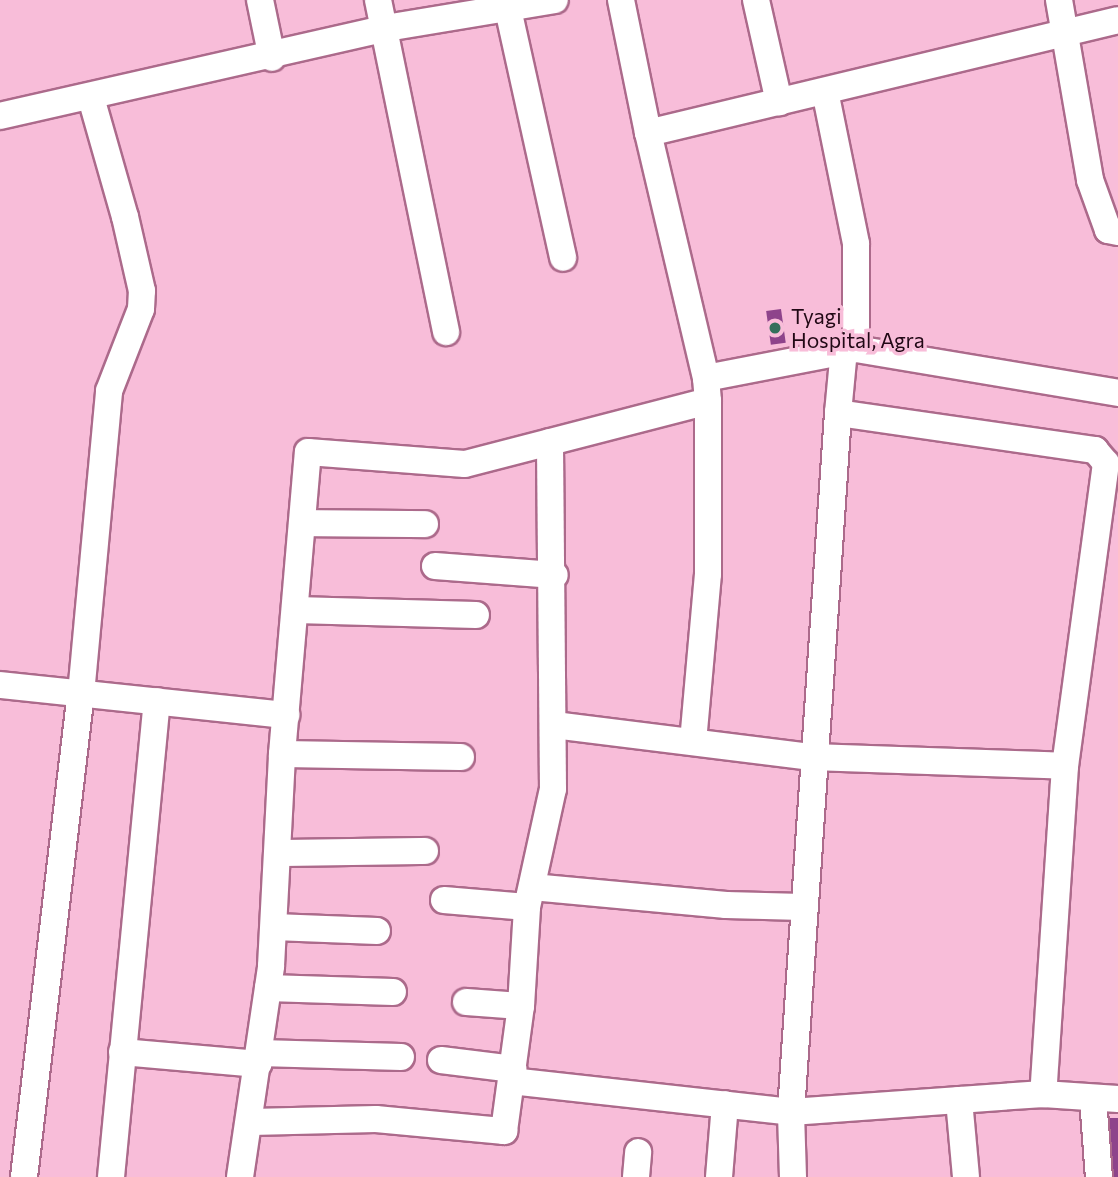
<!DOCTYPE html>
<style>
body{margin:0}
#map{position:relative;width:1118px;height:1177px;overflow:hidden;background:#f8bdd9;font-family:Commissioner,sans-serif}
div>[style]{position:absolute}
.building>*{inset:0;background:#8e448b;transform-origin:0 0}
.roads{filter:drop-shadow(2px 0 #ac6a8b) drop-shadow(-2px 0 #ac6a8b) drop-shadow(0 2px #ac6a8b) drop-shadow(0 -2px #ac6a8b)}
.street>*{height:26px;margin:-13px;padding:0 13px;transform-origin:13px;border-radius:13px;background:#fff}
.dots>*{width:19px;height:19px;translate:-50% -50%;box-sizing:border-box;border:4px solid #f8bdd9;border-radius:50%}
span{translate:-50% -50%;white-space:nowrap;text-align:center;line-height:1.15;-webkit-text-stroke:7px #f8bdd9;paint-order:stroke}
.poi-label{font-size:21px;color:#210815}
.left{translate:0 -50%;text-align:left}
</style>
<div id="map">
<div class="building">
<div style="left:781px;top:309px;width:34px;height:15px;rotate:82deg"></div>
<div style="clip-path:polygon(1100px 1118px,1118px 1118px,1118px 1177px,1108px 1177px)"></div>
</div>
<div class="roads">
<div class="street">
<div style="left:260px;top:0;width:59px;rotate:78.3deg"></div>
<div style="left:378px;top:0;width:339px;rotate:78.4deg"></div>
<div style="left:506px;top:0;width:264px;rotate:77.5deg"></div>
<div style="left:621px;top:0;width:136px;rotate:78.5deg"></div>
<div style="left:648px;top:133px;width:483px;rotate:-13.5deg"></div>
<div style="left:756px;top:0;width:105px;rotate:77.3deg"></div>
<div style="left:1059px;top:0;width:183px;rotate:80.2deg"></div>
<div style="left:1090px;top:180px;width:53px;rotate:70.2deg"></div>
<div style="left:1108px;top:230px;width:10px;rotate:11deg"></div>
<div style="left:825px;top:91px;width:156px;rotate:78.5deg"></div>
<div style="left:856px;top:244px;width:105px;rotate:90deg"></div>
<div style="left:0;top:116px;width:396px;rotate:-12.8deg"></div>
<div style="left:386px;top:28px;width:171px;rotate:-9.4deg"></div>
<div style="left:706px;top:378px;width:153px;rotate:-10.9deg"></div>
<div style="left:856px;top:349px;width:266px;rotate:9.5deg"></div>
<div style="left:838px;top:413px;width:64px;rotate:-84.6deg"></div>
<div style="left:305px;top:523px;width:120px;rotate:0.5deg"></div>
<div style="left:435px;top:566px;width:120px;rotate:4.3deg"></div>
<div style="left:296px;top:610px;width:180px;rotate:1.6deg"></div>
<div style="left:0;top:685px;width:288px;rotate:6deg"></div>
<div style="left:554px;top:725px;width:260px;rotate:7.1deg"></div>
<div style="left:812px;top:757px;width:253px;rotate:2deg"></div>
<div style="left:693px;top:742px;width:169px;rotate:-84.9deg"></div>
<div style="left:708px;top:574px;width:173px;rotate:-90deg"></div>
<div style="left:282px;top:754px;width:179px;rotate:1deg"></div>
<div style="left:279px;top:853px;width:146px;rotate:-0.8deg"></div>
<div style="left:532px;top:887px;width:195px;rotate:5.3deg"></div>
<div style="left:726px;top:905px;width:77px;rotate:1.5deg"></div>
<div style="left:444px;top:900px;width:83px;rotate:4.8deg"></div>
<div style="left:274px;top:927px;width:103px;rotate:2.2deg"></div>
<div style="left:268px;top:988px;width:125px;rotate:1.8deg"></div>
<div style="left:466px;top:1002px;width:55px;rotate:4.2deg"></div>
<div style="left:122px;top:1052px;width:137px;rotate:5deg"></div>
<div style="left:260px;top:1053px;width:141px;rotate:1.6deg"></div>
<div style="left:441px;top:1060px;width:73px;rotate:7.1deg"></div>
<div style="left:511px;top:1081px;width:282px;rotate:6.3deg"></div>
<div style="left:791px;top:1112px;width:253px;rotate:-4.1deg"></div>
<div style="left:1043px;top:1094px;width:75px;rotate:3.8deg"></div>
<div style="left:1093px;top:1098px;width:79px;rotate:85.7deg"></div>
<div style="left:959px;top:1100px;width:77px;rotate:84.8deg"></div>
<div style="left:251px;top:1122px;width:125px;rotate:-1.4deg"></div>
<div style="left:376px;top:1119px;width:129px;rotate:5.4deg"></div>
<div style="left:504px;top:1131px;width:126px;rotate:-82.3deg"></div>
<div style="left:521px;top:1006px;width:99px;rotate:-86.5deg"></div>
<div style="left:527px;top:907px;width:121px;rotate:-77.6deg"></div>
<div style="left:553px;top:789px;width:347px;rotate:-90.5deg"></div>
<div style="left:24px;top:1177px;width:486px;rotate:-83.3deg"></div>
<div style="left:81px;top:694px;width:304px;rotate:-84.7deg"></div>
<div style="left:109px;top:391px;width:88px;rotate:-68.7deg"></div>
<div style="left:141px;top:309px;width:18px;rotate:-87deg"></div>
<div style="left:142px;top:291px;width:76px;rotate:-102.9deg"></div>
<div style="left:125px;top:217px;width:124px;rotate:-105.9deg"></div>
<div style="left:111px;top:1177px;width:478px;rotate:-84.5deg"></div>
<div style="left:240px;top:1177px;width:213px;rotate:-81.6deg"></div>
<div style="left:271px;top:966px;width:212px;rotate:-87deg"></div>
<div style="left:282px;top:754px;width:303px;rotate:-85.1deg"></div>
<div style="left:308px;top:452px;width:157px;rotate:4.4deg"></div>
<div style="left:465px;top:464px;width:251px;rotate:-14.5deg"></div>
<div style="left:708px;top:401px;width:23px;rotate:-95deg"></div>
<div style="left:706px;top:378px;width:252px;rotate:-103.3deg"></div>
<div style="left:636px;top:1177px;width:25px;rotate:-85deg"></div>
<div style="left:719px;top:1177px;width:73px;rotate:-85.3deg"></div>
<div style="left:793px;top:1177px;width:65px;rotate:-91.8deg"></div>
<div style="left:791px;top:1112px;width:701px;rotate:-86.15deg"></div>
<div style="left:838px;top:413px;width:260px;rotate:8.2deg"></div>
<div style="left:1095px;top:450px;width:17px;rotate:50deg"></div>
<div style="left:1106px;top:463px;width:306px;rotate:97.7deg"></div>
<div style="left:1065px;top:766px;width:329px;rotate:93.8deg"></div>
</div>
</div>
<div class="dots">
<div style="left:775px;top:328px;background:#33705c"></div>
</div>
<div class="poi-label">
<span class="left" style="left:791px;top:328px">Tyagi<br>Hospital, Agra</span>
</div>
</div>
